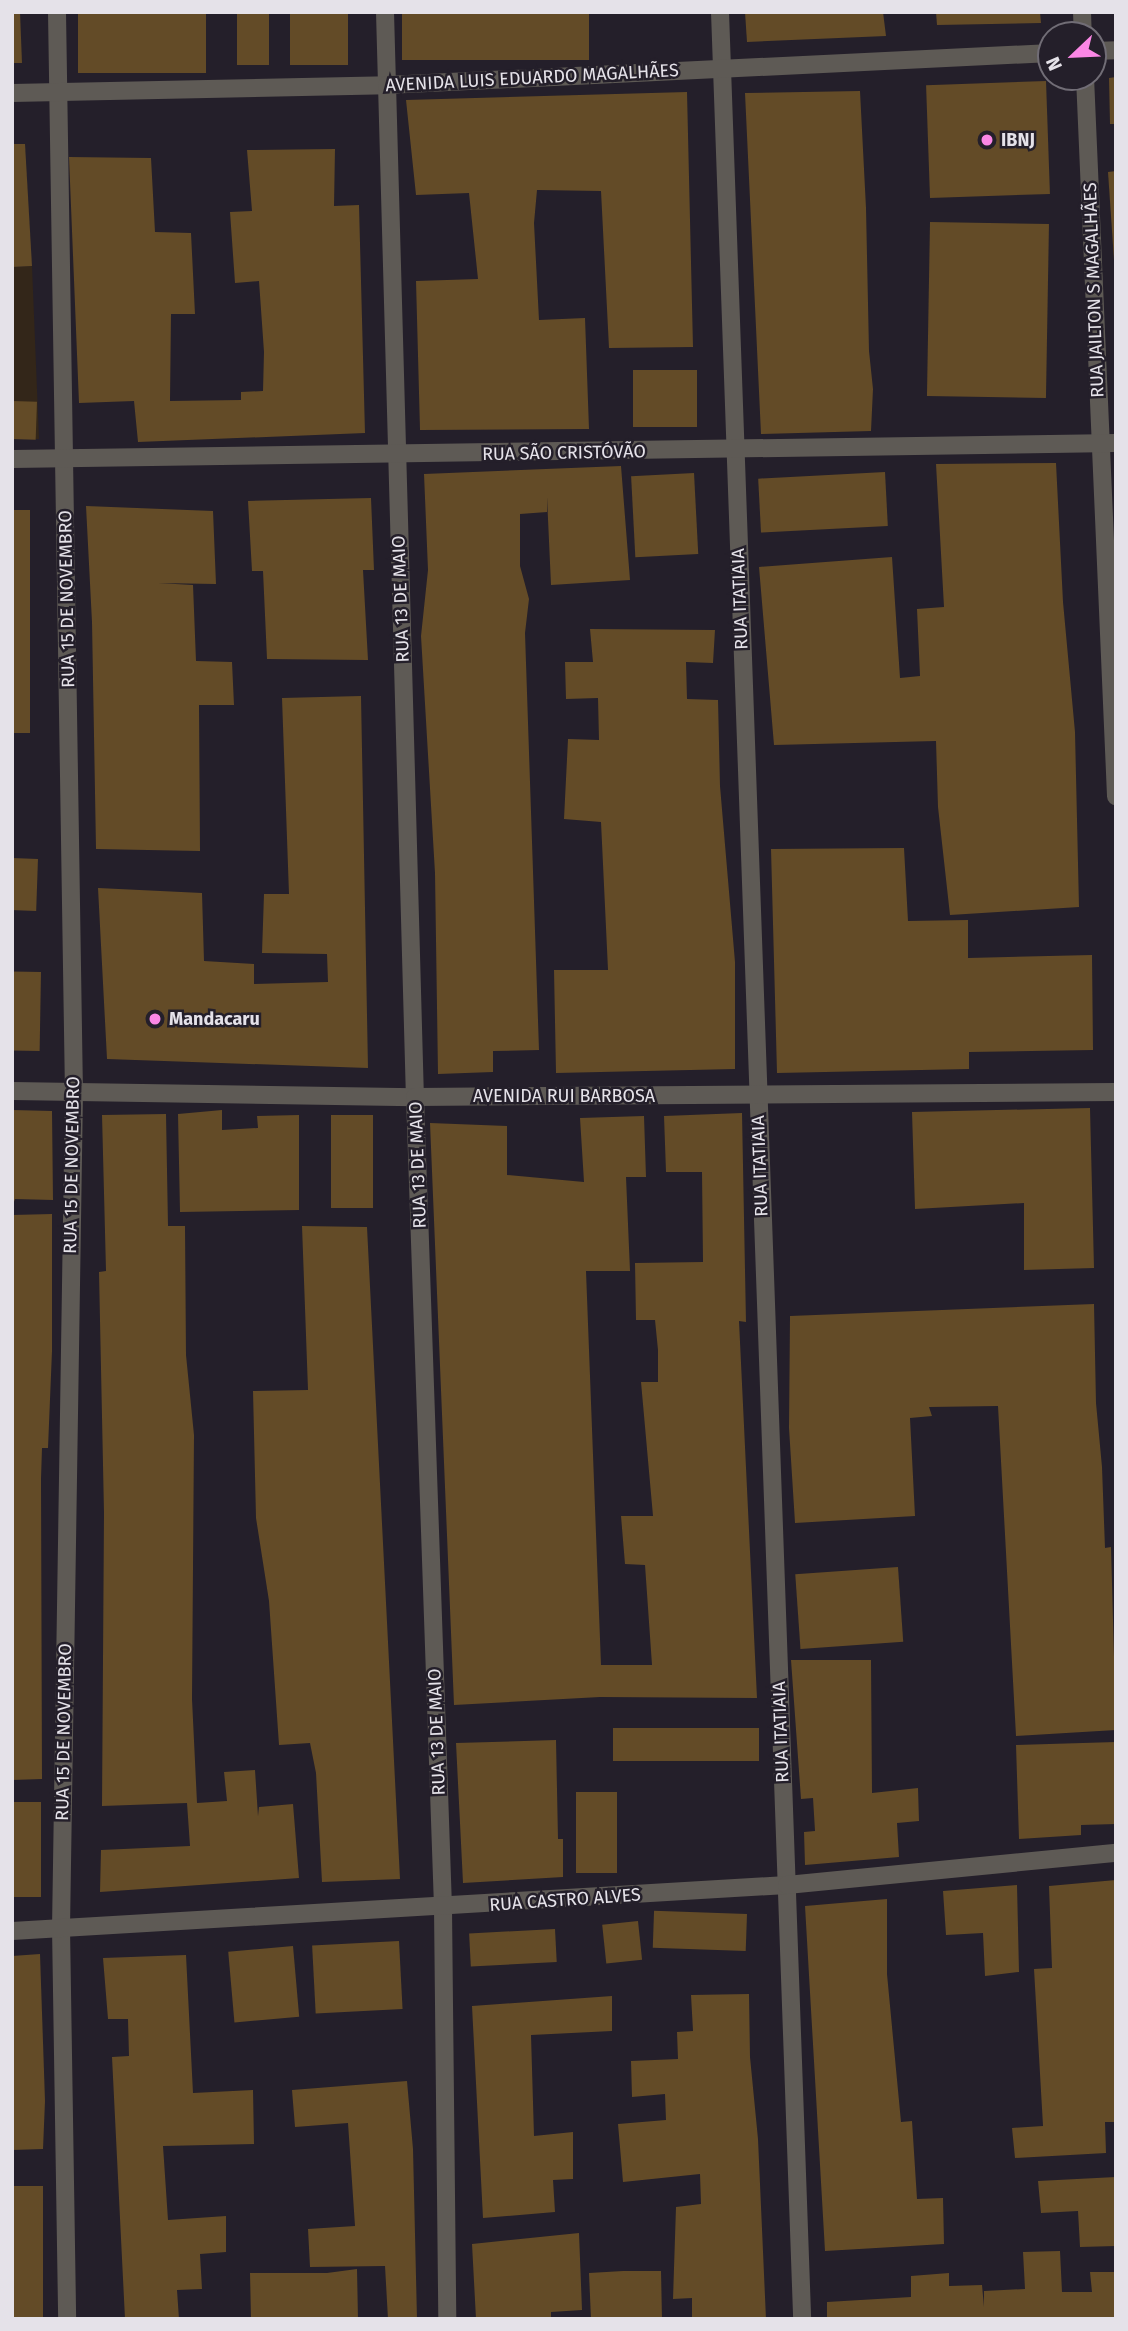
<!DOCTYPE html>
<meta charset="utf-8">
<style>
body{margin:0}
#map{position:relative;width:1128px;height:2331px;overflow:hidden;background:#241f2a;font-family:"Fira Sans",sans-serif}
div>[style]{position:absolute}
.education>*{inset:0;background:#332619}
.building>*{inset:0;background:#634b27;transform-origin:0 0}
.minor>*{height:18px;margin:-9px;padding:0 9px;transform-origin:9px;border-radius:9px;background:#5e5a55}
.dots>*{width:19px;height:19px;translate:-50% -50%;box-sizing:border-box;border:4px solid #241f2a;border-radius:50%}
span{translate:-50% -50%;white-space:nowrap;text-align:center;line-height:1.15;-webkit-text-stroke:5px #241f2a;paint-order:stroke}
.street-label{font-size:18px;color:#e5e2e9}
.poi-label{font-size:18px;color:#e5e2e9;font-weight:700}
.left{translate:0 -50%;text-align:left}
.frame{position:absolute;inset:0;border:14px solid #e5e2e9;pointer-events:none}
.north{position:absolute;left:1037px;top:21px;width:70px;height:70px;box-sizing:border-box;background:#241f2a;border:2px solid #716d76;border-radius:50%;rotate:247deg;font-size:19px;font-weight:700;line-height:28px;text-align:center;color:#e5e2e9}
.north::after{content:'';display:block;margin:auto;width:24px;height:32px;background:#fb87e5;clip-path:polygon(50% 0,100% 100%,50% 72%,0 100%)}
</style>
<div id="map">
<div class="education">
<div style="clip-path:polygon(32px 266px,39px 439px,12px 439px,12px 267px)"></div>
</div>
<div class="building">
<div style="clip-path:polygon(12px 12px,20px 12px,22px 63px,12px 63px)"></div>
<div style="left:78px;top:12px;width:128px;height:61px"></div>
<div style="left:237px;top:12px;width:32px;height:53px"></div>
<div style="left:290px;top:12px;width:58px;height:53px"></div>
<div style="left:402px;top:12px;width:187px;height:48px"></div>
<div style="clip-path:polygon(745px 12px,883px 12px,886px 36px,747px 42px)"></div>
<div style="clip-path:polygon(936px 12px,1040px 12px,1041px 23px,937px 25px)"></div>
<div style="clip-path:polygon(1116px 77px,1116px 124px,1110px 124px,1109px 78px)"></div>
<div style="left:1046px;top:81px;width:113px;height:120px;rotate:88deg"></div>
<div style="clip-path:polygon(860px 91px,866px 208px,869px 351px,873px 389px,871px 431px,761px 434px,745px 93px)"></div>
<div style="clip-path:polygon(687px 92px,693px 347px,609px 348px,601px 191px,537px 190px,534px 223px,539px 320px,585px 318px,589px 429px,420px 430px,416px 281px,478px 279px,469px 193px,416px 195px,406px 100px)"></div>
<div style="clip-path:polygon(12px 144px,25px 144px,32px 266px,12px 267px)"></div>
<div style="clip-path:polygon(335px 149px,334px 206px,359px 205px,365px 433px,138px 442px,134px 401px,79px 403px,69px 157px,151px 158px,155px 232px,191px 233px,195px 314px,171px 314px,170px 401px,241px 400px,241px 392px,263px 391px,264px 352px,259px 281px,235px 283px,230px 212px,252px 211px,247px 150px)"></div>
<div style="clip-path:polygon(1116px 171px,1116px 260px,1114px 260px,1108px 172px)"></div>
<div style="left:930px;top:222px;width:119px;height:174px;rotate:1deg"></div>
<div style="left:633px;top:370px;width:64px;height:57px"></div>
<div style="left:12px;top:401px;width:25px;height:38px;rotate:2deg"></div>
<div style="clip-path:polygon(1056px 463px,1063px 602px,1075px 732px,1079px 907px,950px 915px,938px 807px,936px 741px,774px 745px,759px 567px,892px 557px,900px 678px,920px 676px,917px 609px,944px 607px,936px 464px)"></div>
<div style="clip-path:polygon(621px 466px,630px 580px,551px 585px,547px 497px,547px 512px,520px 514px,520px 566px,529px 599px,525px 633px,539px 1050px,493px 1051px,493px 1072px,438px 1074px,435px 873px,421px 636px,428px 570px,424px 474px)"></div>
<div style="left:885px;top:472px;width:54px;height:127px;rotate:87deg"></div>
<div style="left:694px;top:473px;width:81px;height:63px;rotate:87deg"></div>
<div style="clip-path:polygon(371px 498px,374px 570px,363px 570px,368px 660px,267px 659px,263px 571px,252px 571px,248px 501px)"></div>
<div style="clip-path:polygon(86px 506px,213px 511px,216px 584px,158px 583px,193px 585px,196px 661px,232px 662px,234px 705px,199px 705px,200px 851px,96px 849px,92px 622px)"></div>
<div style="left:30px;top:510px;width:223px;height:18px;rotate:90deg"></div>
<div style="clip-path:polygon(590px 629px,715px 630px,713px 663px,686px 662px,687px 699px,718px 700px,720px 786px,735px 962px,735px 1069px,556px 1073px,554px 970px,608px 970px,601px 822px,564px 819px,568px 739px,599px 740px,598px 698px,566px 699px,565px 662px,593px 662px)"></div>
<div style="clip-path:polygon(361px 696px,368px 1068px,107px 1059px,98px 888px,202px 893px,204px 961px,254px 964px,254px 984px,328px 982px,327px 954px,262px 953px,264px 894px,289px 894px,282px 698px)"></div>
<div style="clip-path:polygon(904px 848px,908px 921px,968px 920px,968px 958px,1092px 955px,1093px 1050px,969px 1052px,969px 1069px,777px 1073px,771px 849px)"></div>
<div style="left:12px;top:858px;width:26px;height:52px;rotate:2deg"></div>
<div style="left:41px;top:972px;width:79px;height:29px;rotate:91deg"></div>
<div style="clip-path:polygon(1090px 1108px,1094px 1268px,1024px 1270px,1024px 1203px,915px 1209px,912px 1112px)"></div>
<div style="clip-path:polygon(12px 1110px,52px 1111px,53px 1200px,15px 1199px,12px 1207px)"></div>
<div style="clip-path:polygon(222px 1110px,222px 1130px,258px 1128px,257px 1116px,299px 1115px,299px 1210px,180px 1212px,178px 1114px)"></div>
<div style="clip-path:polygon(742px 1113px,746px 1322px,739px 1321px,757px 1698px,600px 1697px,454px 1705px,430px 1123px,507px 1126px,507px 1175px,584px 1182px,580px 1118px,644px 1116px,646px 1177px,626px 1177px,630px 1271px,586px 1271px,601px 1665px,652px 1665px,645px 1565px,625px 1564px,621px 1516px,653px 1516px,641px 1382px,658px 1382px,658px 1350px,655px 1320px,636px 1320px,635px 1263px,703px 1262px,702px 1172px,666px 1172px,664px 1116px)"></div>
<div style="clip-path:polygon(166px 1114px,168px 1226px,185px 1226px,186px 1355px,194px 1435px,192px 1699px,197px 1803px,227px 1801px,224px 1772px,255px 1770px,258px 1816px,259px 1807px,293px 1804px,299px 1878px,100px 1892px,101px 1850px,190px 1846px,187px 1803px,102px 1806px,104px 1513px,99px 1272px,106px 1271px,102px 1115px)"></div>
<div style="left:331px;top:1115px;width:42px;height:93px"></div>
<div style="clip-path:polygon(52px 1214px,52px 1351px,48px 1448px,42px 1448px,41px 1479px,42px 1779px,12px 1780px,12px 1215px)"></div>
<div style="clip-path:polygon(302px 1226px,367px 1227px,400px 1879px,322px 1882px,316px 1773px,310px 1743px,279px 1745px,269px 1601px,256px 1518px,253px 1391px,308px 1390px)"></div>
<div style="clip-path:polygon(1094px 1304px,1096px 1403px,1102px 1467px,1105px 1548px,1111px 1547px,1116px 1730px,1016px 1736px,998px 1406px,929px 1407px,932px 1416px,910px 1418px,915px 1516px,795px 1523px,789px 1428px,790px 1316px)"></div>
<div style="left:898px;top:1567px;width:75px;height:103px;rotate:86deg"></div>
<div style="clip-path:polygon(791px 1660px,871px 1660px,872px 1793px,918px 1788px,919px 1821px,897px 1823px,899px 1857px,805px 1865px,804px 1832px,815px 1831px,813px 1798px,801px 1799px)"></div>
<div style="left:759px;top:1728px;width:33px;height:146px;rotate:90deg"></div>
<div style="clip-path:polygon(556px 1740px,558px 1839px,563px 1839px,563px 1877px,463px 1883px,456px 1743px)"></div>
<div style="clip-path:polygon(1116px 1742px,1116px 1824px,1081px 1825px,1081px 1835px,1019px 1839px,1016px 1745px)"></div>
<div style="left:576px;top:1792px;width:41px;height:81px"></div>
<div style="left:12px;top:1802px;width:29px;height:95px"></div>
<div style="clip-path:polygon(1116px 1880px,1116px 2122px,1105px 2122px,1106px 2153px,1015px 2158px,1012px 2128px,1043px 2126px,1034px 1969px,1052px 1968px,1049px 1886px)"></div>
<div style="clip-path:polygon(1017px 1885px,1019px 1972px,985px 1976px,983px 1933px,946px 1935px,943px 1891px)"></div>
<div style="clip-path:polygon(887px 1899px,887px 1974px,901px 2122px,912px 2121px,917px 2199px,943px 2198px,944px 2244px,825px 2251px,805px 1906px)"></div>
<div style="left:747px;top:1914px;width:37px;height:93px;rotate:92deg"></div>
<div style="left:638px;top:1921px;width:39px;height:36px;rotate:84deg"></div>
<div style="left:555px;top:1929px;width:33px;height:86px;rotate:87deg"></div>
<div style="left:399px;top:1941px;width:68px;height:87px;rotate:87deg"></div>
<div style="left:293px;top:1946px;width:71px;height:65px;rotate:85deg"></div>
<div style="clip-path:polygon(40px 1954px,45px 2101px,43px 2149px,12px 2150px,12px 1956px)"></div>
<div style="clip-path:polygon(186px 1955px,193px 2093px,253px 2090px,254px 2144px,163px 2146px,168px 2220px,226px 2216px,226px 2252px,200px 2254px,202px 2289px,177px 2290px,179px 2319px,125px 2319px,112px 2057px,129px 2056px,128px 2019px,108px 2019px,103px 1958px)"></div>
<div style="clip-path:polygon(749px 1994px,750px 2057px,758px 2139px,766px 2319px,692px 2319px,692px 2298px,673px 2299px,676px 2207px,701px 2204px,700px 2174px,623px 2182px,618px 2124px,666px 2120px,665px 2094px,632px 2097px,631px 2061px,678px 2059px,677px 2032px,693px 2031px,691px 1995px)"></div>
<div style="clip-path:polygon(612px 1996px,612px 2031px,531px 2035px,534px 2136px,573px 2132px,573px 2179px,553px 2180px,555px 2212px,483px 2218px,472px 2006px)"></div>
<div style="clip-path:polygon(407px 2081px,413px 2149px,417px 2319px,388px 2319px,385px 2266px,310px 2267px,308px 2229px,355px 2226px,348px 2123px,295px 2127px,292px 2090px)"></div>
<div style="clip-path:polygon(1116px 2177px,1116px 2246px,1080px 2247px,1078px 2211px,1041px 2213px,1038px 2181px)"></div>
<div style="left:12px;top:2186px;width:31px;height:133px"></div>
<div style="clip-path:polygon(579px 2233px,582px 2310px,551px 2312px,551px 2319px,476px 2319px,472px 2244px)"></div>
<div style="clip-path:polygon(1060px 2251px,1062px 2292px,1092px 2292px,1090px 2272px,1116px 2272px,1116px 2319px,827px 2319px,827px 2302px,911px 2297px,911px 2276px,949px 2273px,949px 2286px,982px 2285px,984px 2307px,984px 2291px,1025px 2289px,1023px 2252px)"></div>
<div style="clip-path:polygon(357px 2269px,358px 2319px,251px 2319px,250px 2273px,327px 2273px)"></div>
<div style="clip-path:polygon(623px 2271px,661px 2271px,662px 2319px,591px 2319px,589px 2273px)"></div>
</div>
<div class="minor">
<div style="left:57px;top:12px;width:1080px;rotate:89.1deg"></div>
<div style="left:74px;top:1092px;width:835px;rotate:90.89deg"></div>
<div style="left:61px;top:1927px;width:392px;rotate:89.1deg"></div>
<div style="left:385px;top:12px;width:1085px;rotate:88.42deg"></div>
<div style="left:415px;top:1097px;width:811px;rotate:88.02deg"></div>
<div style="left:443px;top:1908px;width:411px;rotate:89.4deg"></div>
<div style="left:720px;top:12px;width:2308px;rotate:87.96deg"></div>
<div style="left:1082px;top:12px;width:23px;rotate:88deg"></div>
<div style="left:1093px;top:51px;width:23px;rotate:-2deg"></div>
<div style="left:1085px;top:77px;width:720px;rotate:87.53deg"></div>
<div style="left:12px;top:93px;width:375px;rotate:-1.2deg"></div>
<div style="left:387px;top:85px;width:665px;rotate:-2.76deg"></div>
<div style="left:12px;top:459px;width:1104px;rotate:-0.83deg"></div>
<div style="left:12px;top:1091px;width:403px;rotate:0.9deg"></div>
<div style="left:415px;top:1097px;width:701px;rotate:-0.41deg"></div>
<div style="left:12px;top:1931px;width:776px;rotate:-3.4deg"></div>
<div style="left:787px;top:1885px;width:331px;rotate:-5.6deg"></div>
</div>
<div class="dots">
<div style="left:987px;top:140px;background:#fb87e5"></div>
<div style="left:155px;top:1019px;background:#fb87e5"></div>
</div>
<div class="street-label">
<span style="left:532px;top:78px;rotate:-3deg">AVENIDA LUIS EDUARDO MAGALHÃES</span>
<span style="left:1094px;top:290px;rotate:-92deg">RUA JAILTON S MAGALHÃES</span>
<span style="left:564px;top:453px;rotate:-1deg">RUA SÃO CRISTÓVÃO</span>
<span style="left:67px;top:599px;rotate:-91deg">RUA 15 DE NOVEMBRO</span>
<span style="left:401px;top:599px;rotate:-92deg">RUA 13 DE MAIO</span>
<span style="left:740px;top:599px;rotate:-92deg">RUA ITATIAIA</span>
<span style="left:564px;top:1096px">AVENIDA RUI BARBOSA</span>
<span style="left:72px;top:1165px;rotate:-89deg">RUA 15 DE NOVEMBRO</span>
<span style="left:418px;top:1165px;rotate:-92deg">RUA 13 DE MAIO</span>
<span style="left:760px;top:1166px;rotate:-92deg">RUA ITATIAIA</span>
<span style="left:64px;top:1732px;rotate:-89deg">RUA 15 DE NOVEMBRO</span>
<span style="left:437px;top:1732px;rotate:-92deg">RUA 13 DE MAIO</span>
<span style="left:781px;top:1732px;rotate:-92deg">RUA ITATIAIA</span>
<span style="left:565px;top:1900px;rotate:-4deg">RUA CASTRO ALVES</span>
</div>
<div class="poi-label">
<span class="left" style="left:1001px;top:140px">IBNJ</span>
<span class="left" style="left:169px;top:1019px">Mandacaru</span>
</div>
<div class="frame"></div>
<div class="north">N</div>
</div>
